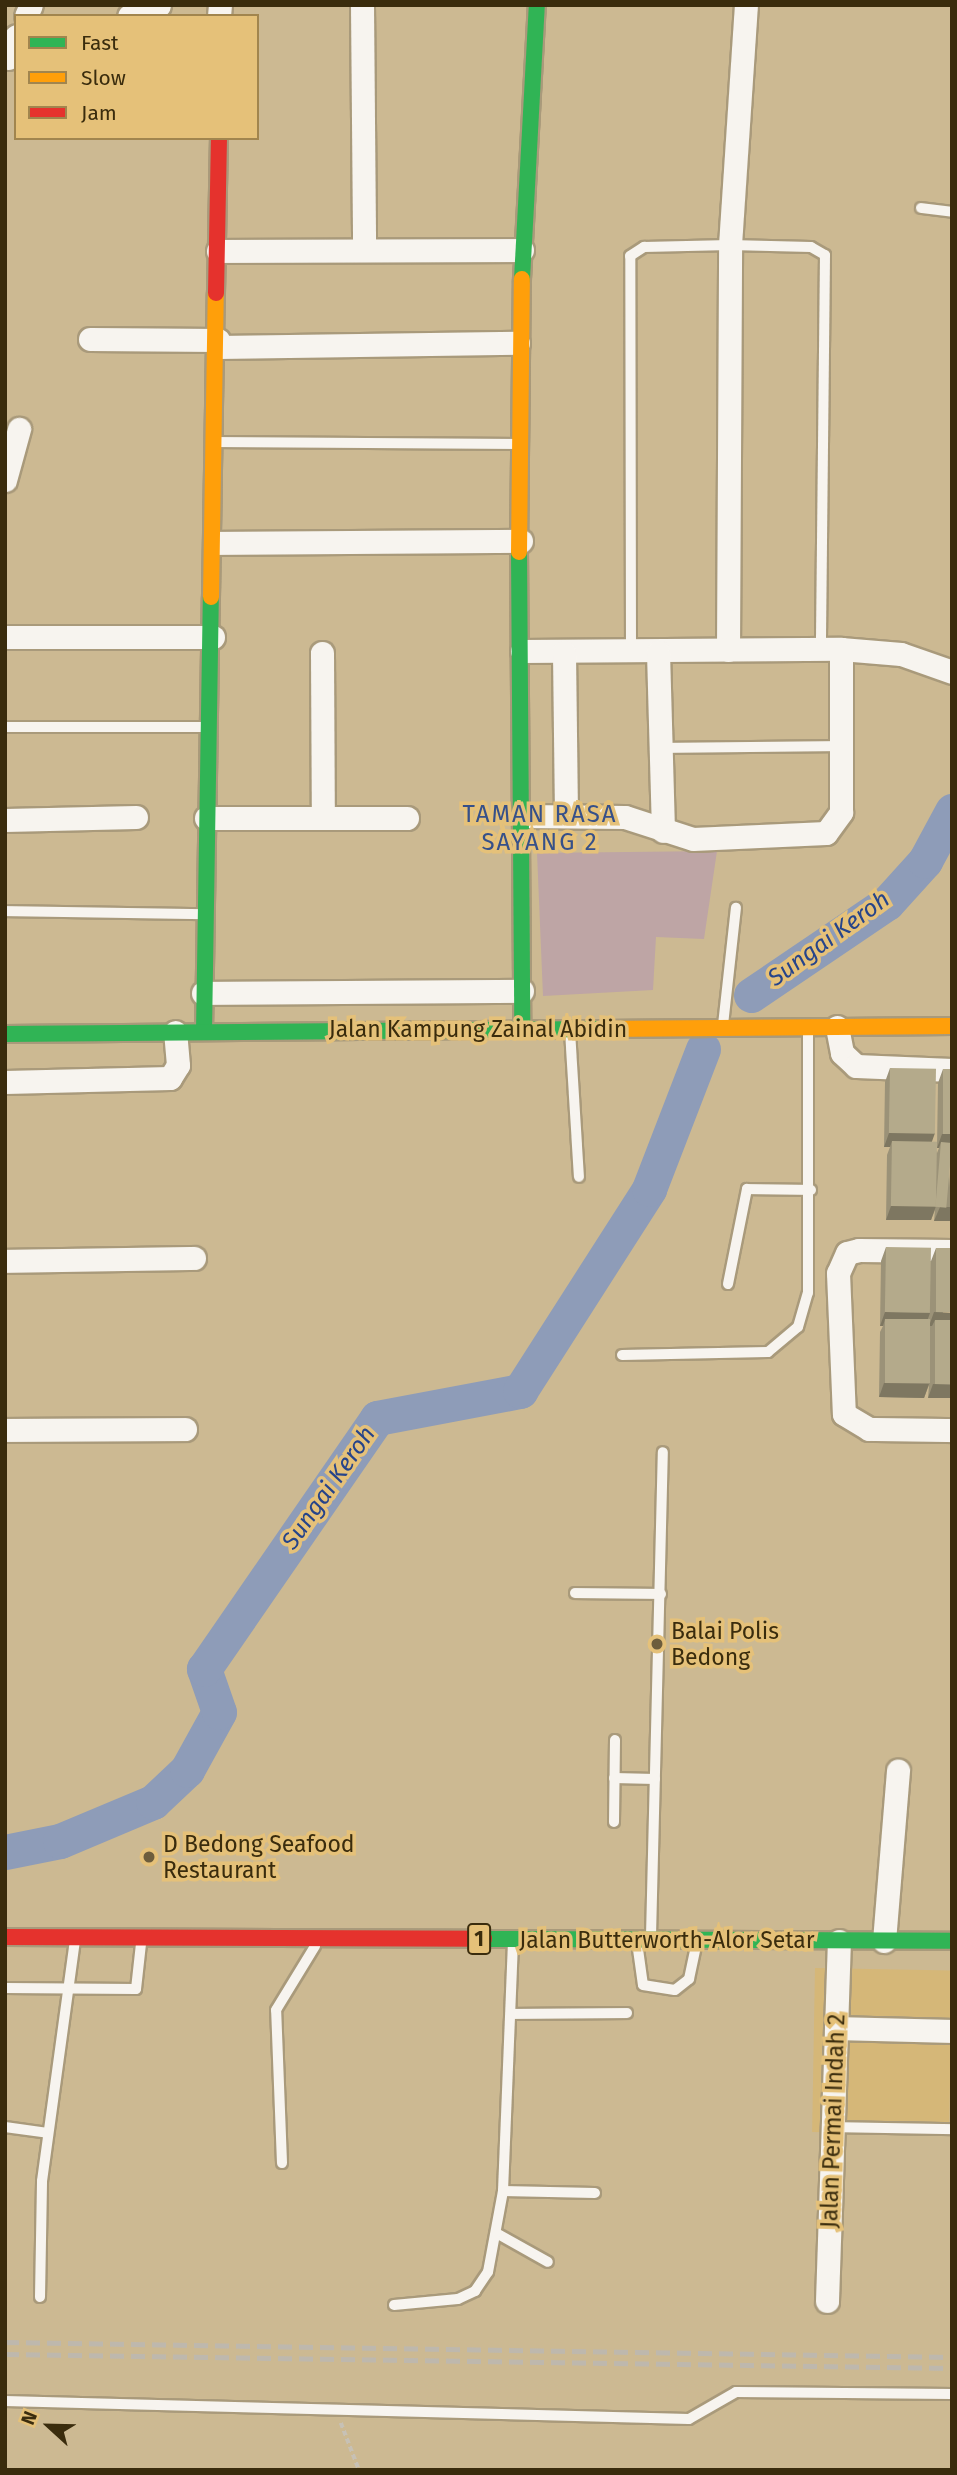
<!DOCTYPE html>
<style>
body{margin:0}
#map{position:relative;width:957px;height:2475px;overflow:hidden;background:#ccb992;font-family:"Fira Sans",sans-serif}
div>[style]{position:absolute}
.built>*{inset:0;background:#d5b778;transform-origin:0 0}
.green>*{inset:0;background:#bea5a5}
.river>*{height:35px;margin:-17.5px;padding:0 17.5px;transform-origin:17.5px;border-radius:17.5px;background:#8e9cb8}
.path>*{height:3.5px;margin-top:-1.75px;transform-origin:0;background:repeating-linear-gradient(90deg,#c7c1b5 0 5px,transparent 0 8.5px)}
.roads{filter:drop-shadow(2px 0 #a99a7b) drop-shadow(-2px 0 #a99a7b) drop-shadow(0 2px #a99a7b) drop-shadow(0 -2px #a99a7b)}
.lane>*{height:10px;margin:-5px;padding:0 5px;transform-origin:5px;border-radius:5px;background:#f7f4ef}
.street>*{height:23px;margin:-11.5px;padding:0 11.5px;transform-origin:11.5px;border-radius:11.5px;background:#f7f4ef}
.fast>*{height:16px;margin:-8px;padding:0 8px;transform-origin:8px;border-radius:8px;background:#30b455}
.slow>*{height:16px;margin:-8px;padding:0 8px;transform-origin:8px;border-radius:8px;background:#ff9f0a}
.jam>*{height:16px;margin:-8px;padding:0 8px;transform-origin:8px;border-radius:8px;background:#e5322d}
.rail>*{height:5px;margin-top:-2.5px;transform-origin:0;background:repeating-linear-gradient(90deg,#beb8ad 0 14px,transparent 0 21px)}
.wall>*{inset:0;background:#9b9278}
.shaded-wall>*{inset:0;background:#7e7761}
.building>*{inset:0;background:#b4aa8b;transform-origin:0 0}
.dots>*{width:19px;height:19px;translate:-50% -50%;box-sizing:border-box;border:4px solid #e5c179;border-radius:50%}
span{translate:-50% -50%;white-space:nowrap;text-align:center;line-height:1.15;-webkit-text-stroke:7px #e5c179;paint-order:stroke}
.shield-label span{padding:2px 5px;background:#e5c179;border:2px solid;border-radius:5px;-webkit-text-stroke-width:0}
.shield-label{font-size:21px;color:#3a2c0d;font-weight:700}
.street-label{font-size:23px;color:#3a2c0d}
.poi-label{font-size:23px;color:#3a2c0d}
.left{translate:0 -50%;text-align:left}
.neighbourhood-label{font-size:24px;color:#365089;letter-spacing:2px}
.water-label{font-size:24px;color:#26448a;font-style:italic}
.frame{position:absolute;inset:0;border:7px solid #3a2c0d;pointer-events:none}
.legend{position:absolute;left:14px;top:14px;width:245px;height:126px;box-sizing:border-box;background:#e5c179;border:2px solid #a1854e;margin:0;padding:9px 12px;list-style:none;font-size:21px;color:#3a2c0d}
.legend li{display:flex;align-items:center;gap:14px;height:35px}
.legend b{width:35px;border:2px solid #a1854e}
.north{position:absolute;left:14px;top:2391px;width:70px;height:70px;-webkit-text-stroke:5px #e5c179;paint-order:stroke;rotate:292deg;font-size:19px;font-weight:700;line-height:28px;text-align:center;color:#3a2c0d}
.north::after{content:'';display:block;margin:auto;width:24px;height:32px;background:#3a2c0d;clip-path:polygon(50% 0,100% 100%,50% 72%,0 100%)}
</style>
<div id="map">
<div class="built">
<div style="left:815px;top:1968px;width:137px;height:164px;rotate:1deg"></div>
</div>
<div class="green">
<div style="clip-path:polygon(717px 851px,704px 939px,656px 937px,653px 990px,543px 996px,537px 853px)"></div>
</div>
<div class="river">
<div style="left:751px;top:995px;width:164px;rotate:-34.1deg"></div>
<div style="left:887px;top:903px;width:57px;rotate:-47.9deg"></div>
<div style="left:925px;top:861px;width:57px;rotate:-61.6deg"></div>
<div style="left:5px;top:1852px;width:56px;rotate:-11.3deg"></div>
<div style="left:60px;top:1841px;width:101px;rotate:-22.8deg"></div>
<div style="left:153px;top:1802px;width:47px;rotate:-43.3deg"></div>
<div style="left:187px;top:1770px;width:66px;rotate:-61.1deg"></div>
<div style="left:219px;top:1712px;width:46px;rotate:-109.2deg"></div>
<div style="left:204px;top:1669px;width:305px;rotate:-55.4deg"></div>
<div style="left:377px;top:1418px;width:146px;rotate:-10.7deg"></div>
<div style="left:520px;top:1391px;width:240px;rotate:-57.4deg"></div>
<div style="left:649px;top:1189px;width:150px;rotate:-68.9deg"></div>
</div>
<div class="path">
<div style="left:341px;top:2423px;width:50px;rotate:69deg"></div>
</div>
<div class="roads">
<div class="lane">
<div style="left:921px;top:208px;width:31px;rotate:7deg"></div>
<div style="left:217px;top:442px;width:299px;rotate:0.4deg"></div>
<div style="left:631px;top:651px;width:395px;rotate:-90.1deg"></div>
<div style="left:630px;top:256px;width:17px;rotate:-33deg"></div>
<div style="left:644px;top:247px;width:86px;rotate:-1.3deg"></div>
<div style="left:730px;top:245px;width:81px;rotate:1.4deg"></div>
<div style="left:811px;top:247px;width:16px;rotate:30deg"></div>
<div style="left:825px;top:255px;width:394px;rotate:90.6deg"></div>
<div style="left:5px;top:727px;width:202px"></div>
<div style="left:660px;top:748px;width:181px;rotate:-0.6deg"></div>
<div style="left:5px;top:911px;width:197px;rotate:0.9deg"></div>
<div style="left:723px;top:1025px;width:118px;rotate:-83.7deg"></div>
<div style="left:570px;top:1031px;width:146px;rotate:86.5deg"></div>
<div style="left:728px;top:1284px;width:97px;rotate:-78.7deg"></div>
<div style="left:747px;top:1189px;width:64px;rotate:0.9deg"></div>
<div style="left:622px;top:1355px;width:146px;rotate:-1.2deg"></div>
<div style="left:768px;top:1352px;width:39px;rotate:-40deg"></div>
<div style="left:798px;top:1327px;width:35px;rotate:-74deg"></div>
<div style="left:808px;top:1293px;width:263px;rotate:-90deg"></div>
<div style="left:575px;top:1593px;width:86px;rotate:0.7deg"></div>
<div style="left:614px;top:1778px;width:41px;rotate:1.4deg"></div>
<div style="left:614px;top:1822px;width:82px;rotate:-89.3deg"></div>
<div style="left:651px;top:1936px;width:484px;rotate:-88.6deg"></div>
<div style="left:637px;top:1942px;width:43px;rotate:82.1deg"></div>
<div style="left:643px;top:1985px;width:32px;rotate:9deg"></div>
<div style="left:675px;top:1990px;width:18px;rotate:-38deg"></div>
<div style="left:689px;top:1979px;width:35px;rotate:-78deg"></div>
<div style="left:5px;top:1988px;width:131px;rotate:0.4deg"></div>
<div style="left:136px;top:1989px;width:45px;rotate:-83.7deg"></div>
<div style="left:511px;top:2014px;width:116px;rotate:-0.5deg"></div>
<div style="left:5px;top:2127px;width:43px;rotate:7.9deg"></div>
<div style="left:833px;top:2127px;width:119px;rotate:1deg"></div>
<div style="left:282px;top:2163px;width:153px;rotate:-92.2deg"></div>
<div style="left:276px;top:2010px;width:75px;rotate:-58.6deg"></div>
<div style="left:503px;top:2191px;width:92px;rotate:1.2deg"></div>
<div style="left:498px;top:2234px;width:57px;rotate:29.2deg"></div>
<div style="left:40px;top:2297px;width:116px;rotate:-89deg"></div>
<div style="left:42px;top:2181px;width:242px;rotate:-82.2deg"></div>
<div style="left:394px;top:2305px;width:64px;rotate:-5.4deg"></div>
<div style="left:458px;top:2299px;width:19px;rotate:-25deg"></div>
<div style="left:475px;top:2291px;width:23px;rotate:-56deg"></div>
<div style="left:488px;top:2272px;width:82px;rotate:-79.5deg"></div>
<div style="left:503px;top:2191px;width:249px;rotate:-87.7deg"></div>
<div style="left:5px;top:2401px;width:684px;rotate:1.51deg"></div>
<div style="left:689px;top:2419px;width:54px;rotate:-29.9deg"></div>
<div style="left:736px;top:2392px;width:216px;rotate:0.5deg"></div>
</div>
<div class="street">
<div style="left:362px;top:5px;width:243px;rotate:89.5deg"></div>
<div style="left:26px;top:16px;width:12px;rotate:-66deg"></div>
<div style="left:129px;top:16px;width:32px;rotate:-20deg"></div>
<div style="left:219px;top:16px;width:11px;rotate:-85deg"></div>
<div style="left:8px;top:58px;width:23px;rotate:-70deg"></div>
<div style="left:218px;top:251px;width:304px;rotate:-0.2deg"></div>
<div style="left:90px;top:339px;width:128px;rotate:0.4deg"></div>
<div style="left:218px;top:347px;width:300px;rotate:-0.8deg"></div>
<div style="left:5px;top:480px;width:53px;rotate:-74.6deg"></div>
<div style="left:215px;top:543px;width:306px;rotate:-0.4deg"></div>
<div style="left:5px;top:637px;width:208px"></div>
<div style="left:728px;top:650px;width:405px;rotate:-89.7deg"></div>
<div style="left:730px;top:245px;width:241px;rotate:-86.2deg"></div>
<div style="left:522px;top:651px;width:319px;rotate:-0.4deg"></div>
<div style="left:841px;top:649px;width:60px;rotate:4.8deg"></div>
<div style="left:901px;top:654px;width:54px;rotate:19.4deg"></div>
<div style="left:564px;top:652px;width:164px;rotate:89.3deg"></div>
<div style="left:658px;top:652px;width:179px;rotate:88.4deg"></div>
<div style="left:322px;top:653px;width:165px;rotate:89.7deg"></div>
<div style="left:522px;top:816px;width:103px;rotate:0.6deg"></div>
<div style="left:625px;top:817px;width:71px;rotate:17.9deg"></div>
<div style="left:693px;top:839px;width:133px;rotate:-2.6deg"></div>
<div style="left:826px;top:833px;width:26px;rotate:-54deg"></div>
<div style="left:841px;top:812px;width:163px;rotate:-90deg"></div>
<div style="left:206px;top:818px;width:201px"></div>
<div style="left:5px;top:820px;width:131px;rotate:-1.3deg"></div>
<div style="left:203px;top:993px;width:319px;rotate:-0.4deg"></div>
<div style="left:837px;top:1027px;width:26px;rotate:79deg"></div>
<div style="left:842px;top:1053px;width:19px;rotate:43deg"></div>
<div style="left:856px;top:1066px;width:96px;rotate:2.4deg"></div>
<div style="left:5px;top:1082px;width:165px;rotate:-1.4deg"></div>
<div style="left:170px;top:1078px;width:15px;rotate:-58deg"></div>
<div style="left:178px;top:1065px;width:33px;rotate:-95deg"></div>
<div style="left:952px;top:1251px;width:93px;rotate:-179.4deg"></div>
<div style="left:859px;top:1250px;width:12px;rotate:166deg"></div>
<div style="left:847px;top:1253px;width:22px;rotate:114deg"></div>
<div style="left:838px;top:1273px;width:141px;rotate:87.6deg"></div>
<div style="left:844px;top:1414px;width:29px;rotate:31deg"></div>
<div style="left:869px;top:1429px;width:83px;rotate:0.7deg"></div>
<div style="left:5px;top:1261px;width:189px;rotate:-0.9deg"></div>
<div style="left:5px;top:1430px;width:180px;rotate:-0.3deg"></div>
<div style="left:884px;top:1941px;width:171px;rotate:-85.3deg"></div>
<div style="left:836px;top:2028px;width:116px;rotate:1.5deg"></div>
<div style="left:827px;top:2301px;width:360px;rotate:-88.1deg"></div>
</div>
<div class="fast">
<div style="left:522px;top:279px;width:274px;rotate:-86.9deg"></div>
<div style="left:519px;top:552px;width:477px;rotate:89.6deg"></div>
<div style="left:204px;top:1032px;width:435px;rotate:-89.1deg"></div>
<div style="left:5px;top:1034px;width:595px;rotate:-0.48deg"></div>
<div style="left:484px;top:1939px;width:468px;rotate:0.2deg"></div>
</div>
<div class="slow">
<div style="left:519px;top:552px;width:273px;rotate:-89.4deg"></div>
<div style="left:211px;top:597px;width:304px;rotate:-89.1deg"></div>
<div style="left:600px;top:1029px;width:352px;rotate:-0.5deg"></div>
</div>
<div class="jam">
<div style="left:216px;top:293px;width:155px;rotate:-88.9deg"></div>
<div style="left:5px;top:1937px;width:479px;rotate:0.2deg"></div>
</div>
</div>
<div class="rail">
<div style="left:5px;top:2342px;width:947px;rotate:0.91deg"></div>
<div style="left:5px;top:2354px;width:947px;rotate:0.85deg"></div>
</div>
<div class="wall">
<div style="clip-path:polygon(890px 1068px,937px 1153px,939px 1148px,937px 1148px,938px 1083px,943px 1069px,952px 1221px,934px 1221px,935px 1210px,931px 1220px,886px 1220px,887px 1155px,890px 1147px,884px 1147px,885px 1082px)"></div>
<div style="clip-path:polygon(886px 1247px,931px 1261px,936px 1248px,952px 1398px,928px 1398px,929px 1385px,924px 1398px,879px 1397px,880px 1332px,883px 1326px,880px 1326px,881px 1261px)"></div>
</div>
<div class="shaded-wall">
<div style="clip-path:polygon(889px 1133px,935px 1133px,930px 1147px,892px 1141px,890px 1147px,884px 1147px)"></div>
<div style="clip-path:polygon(942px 1134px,952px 1134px,952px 1148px,941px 1142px,939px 1148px,937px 1148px)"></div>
<div style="clip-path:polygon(891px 1206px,936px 1206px,931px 1220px,886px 1220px)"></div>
<div style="clip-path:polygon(940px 1207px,952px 1207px,952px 1221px,934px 1221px)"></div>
<div style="clip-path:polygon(885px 1312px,930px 1313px,925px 1327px,885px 1319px,883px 1326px,880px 1326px)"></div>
<div style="clip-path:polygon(934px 1312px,952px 1313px,952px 1327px,935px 1320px,932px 1326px,929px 1326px)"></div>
<div style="clip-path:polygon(884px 1383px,929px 1384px,924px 1398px,879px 1397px)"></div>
<div style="clip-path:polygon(933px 1384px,952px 1385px,952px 1398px,928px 1398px)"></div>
</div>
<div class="building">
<div style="left:890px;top:1068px;width:46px;height:65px;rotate:1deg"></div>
<div style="left:943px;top:1069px;width:9px;height:65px"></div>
<div style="left:892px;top:1141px;width:45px;height:65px;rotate:1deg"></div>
<div style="left:941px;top:1142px;width:11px;height:65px;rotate:5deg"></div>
<div style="left:886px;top:1247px;width:45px;height:65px;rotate:1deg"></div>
<div style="left:936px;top:1248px;width:16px;height:64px"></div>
<div style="left:885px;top:1319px;width:45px;height:64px"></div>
<div style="left:935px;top:1320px;width:17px;height:64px"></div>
</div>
<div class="dots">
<div style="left:657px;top:1644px;background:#6d5d3c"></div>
<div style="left:149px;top:1857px;background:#6d5d3c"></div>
</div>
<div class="shield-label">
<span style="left:479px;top:1939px">1</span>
</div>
<div class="street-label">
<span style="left:478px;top:1029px">Jalan Kampung Zainal Abidin</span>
<span style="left:667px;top:1940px">Jalan Butterworth-Alor Setar</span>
<span style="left:833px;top:2121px;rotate:-88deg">Jalan Permai Indah 2</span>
</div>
<div class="poi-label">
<span class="left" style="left:671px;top:1644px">Balai Polis<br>Bedong</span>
<span class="left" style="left:163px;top:1857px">D Bedong Seafood<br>Restaurant</span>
</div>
<div class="neighbourhood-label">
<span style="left:540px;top:829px">TAMAN RASA<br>SAYANG 2</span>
</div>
<div class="water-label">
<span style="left:829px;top:939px;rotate:-36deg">Sungai Keroh</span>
<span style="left:329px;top:1488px;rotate:-55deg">Sungai Keroh</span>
</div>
<div class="frame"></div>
<ul class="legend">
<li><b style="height:9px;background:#30b455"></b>Fast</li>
<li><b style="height:9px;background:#ff9f0a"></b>Slow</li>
<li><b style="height:9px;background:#e5322d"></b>Jam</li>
</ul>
<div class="north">N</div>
</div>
